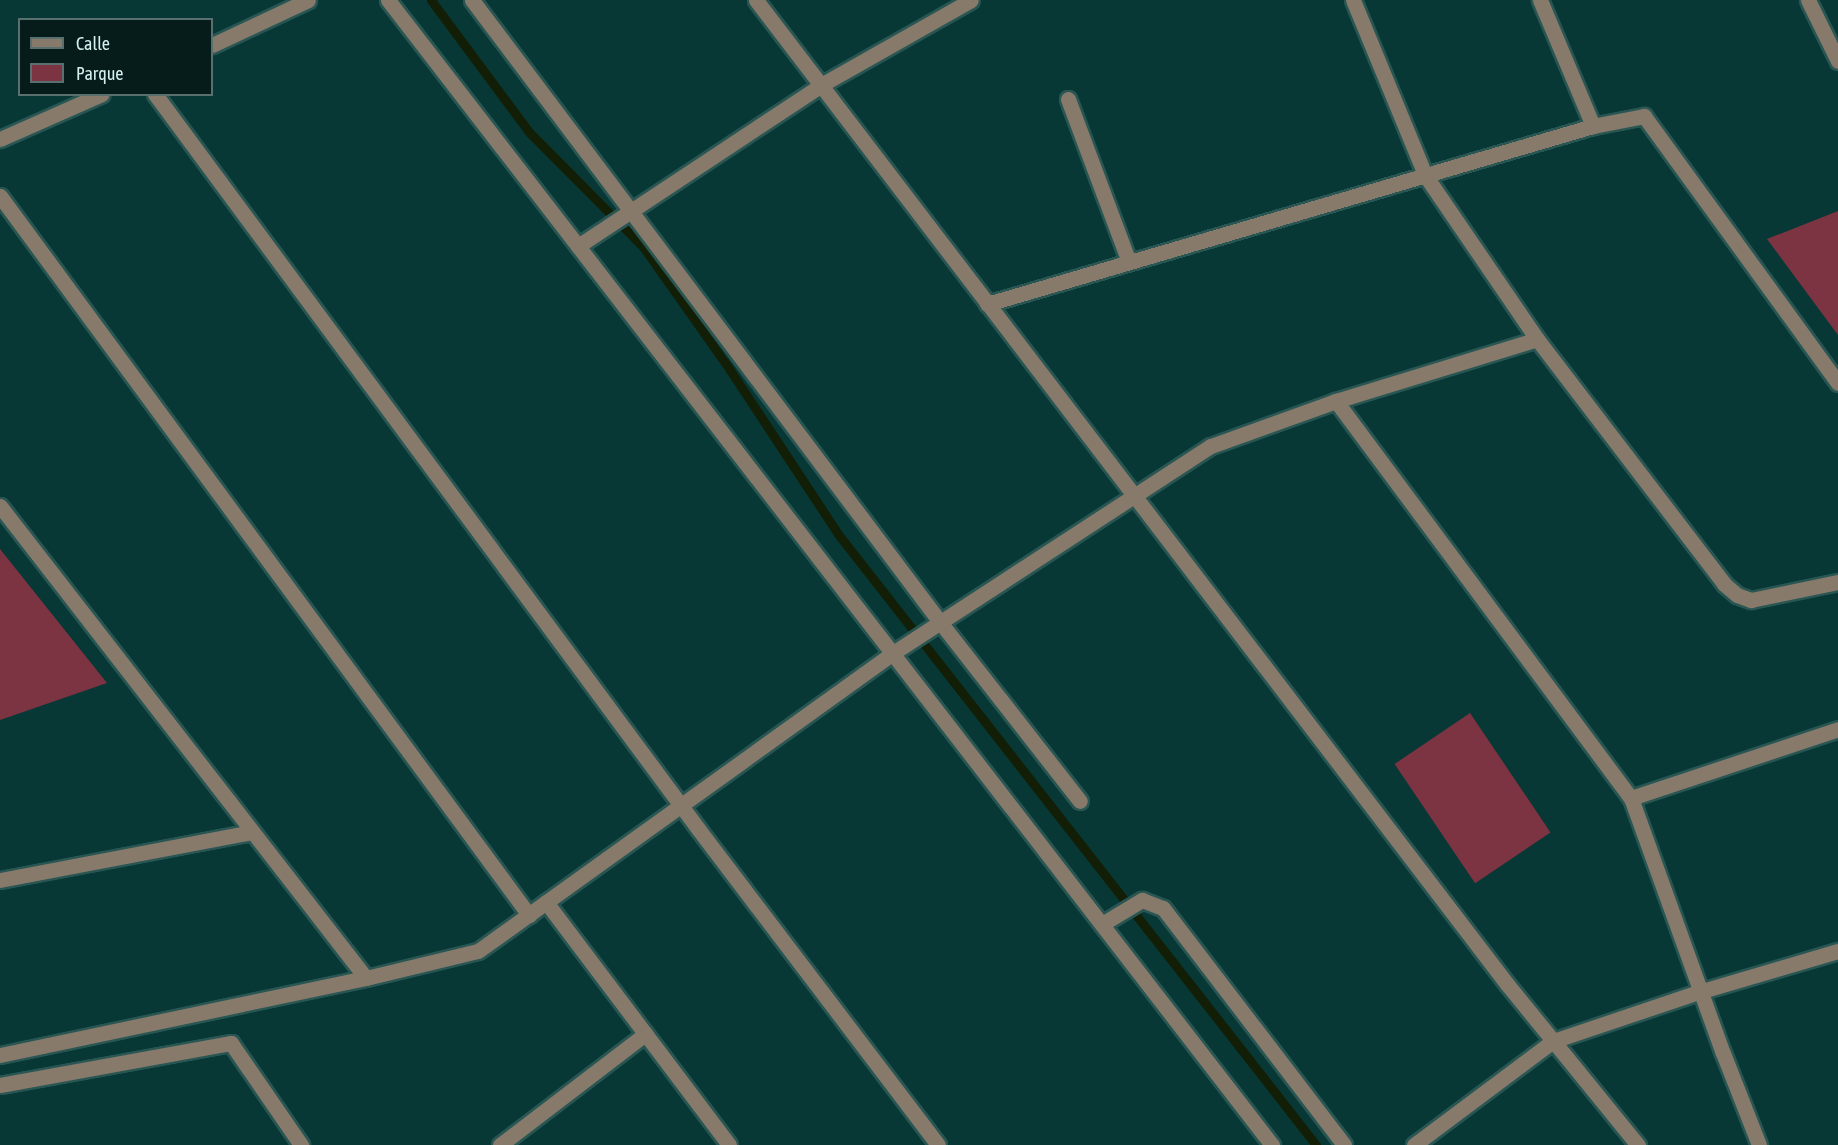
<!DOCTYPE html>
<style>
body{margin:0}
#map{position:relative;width:1838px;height:1145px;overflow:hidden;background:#083835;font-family:"Asap Condensed",sans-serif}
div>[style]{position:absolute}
.green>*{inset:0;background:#7c3342;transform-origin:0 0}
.stream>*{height:9px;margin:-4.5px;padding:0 4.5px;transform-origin:4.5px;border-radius:4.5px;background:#131e06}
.roads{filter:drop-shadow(2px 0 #295653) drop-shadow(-2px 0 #295653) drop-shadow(0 2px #295653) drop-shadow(0 -2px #295653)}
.minor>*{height:15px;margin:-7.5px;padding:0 7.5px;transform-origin:7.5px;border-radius:7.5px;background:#877a6b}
span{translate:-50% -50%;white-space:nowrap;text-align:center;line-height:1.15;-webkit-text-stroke:5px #051c1b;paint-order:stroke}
.legend{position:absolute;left:18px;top:18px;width:195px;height:78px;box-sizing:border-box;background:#051c1b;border:2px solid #587170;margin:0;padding:8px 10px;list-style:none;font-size:18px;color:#d5f1ef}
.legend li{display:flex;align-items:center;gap:12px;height:30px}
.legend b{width:30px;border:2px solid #587170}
</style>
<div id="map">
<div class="green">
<div style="clip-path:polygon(1838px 211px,1838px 335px,1767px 239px)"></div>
<div style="clip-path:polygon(0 549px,107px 683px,0 720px)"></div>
<div style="left:1470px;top:713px;width:144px;height:91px;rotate:56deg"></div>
</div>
<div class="stream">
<div style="left:431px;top:0;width:164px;rotate:53.4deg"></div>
<div style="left:529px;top:132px;width:163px;rotate:45.2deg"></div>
<div style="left:644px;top:248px;width:149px;rotate:54.8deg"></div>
<div style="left:730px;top:370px;width:196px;rotate:56.6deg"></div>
<div style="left:838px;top:534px;width:776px;rotate:51.96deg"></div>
</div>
<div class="roads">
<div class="minor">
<div style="left:388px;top:0;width:1447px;rotate:52.33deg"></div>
<div style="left:472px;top:0;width:778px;rotate:53.04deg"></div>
<div style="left:940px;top:622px;width:227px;rotate:52deg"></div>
<div style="left:756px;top:0;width:1238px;rotate:52.65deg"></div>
<div style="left:1507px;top:984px;width:208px;rotate:50.9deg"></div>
<div style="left:1353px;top:0;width:189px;rotate:67.6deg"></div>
<div style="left:1425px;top:175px;width:199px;rotate:55.7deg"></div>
<div style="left:1537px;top:339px;width:308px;rotate:52.6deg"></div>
<div style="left:1724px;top:584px;width:17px;rotate:40deg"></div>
<div style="left:1737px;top:595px;width:15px;rotate:20deg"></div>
<div style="left:1751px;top:600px;width:89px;rotate:-11.7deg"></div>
<div style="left:1540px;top:0;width:137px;rotate:67.2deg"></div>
<div style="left:1808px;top:0;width:68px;rotate:63.8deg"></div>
<div style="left:212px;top:45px;width:106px;rotate:-25.1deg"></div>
<div style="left:155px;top:94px;width:915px;rotate:53.53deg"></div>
<div style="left:699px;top:830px;width:395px;rotate:52.8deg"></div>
<div style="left:1068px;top:99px;width:174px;rotate:69.5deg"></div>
<div style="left:0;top:139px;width:111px;rotate:-23.8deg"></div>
<div style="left:0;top:196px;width:893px;rotate:53.66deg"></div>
<div style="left:578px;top:246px;width:291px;rotate:-33.5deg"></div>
<div style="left:821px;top:85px;width:172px;rotate:-29.5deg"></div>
<div style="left:987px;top:304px;width:632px;rotate:-16.37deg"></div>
<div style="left:1593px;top:126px;width:52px;rotate:-11.1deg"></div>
<div style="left:1644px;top:116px;width:330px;rotate:54deg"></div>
<div style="left:1336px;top:401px;width:495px;rotate:53.4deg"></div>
<div style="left:1631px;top:798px;width:271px;rotate:70.2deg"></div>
<div style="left:1723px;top:1053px;width:99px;rotate:68.6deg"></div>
<div style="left:0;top:506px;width:597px;rotate:52.21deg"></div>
<div style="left:1631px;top:798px;width:218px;rotate:-18.4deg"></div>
<div style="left:0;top:880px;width:256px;rotate:-10.8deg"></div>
<div style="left:546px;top:902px;width:304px;rotate:53deg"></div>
<div style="left:1102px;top:924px;width:47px;rotate:-31deg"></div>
<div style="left:1142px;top:900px;width:22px;rotate:21deg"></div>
<div style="left:1163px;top:908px;width:298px;rotate:52.6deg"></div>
<div style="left:0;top:1055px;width:374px;rotate:-11.9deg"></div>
<div style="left:366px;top:978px;width:115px;rotate:-13.6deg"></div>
<div style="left:478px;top:951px;width:511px;rotate:-35.68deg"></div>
<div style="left:893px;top:653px;width:379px;rotate:-33.1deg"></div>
<div style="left:1211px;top:446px;width:133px;rotate:-19.8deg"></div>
<div style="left:1336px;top:401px;width:210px;rotate:-17.1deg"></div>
<div style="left:0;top:1085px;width:235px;rotate:-10.3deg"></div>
<div style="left:231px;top:1043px;width:124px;rotate:55.5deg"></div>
<div style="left:500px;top:1145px;width:183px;rotate:-37.4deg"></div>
<div style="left:1414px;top:1145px;width:174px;rotate:-36.8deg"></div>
<div style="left:1553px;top:1041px;width:157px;rotate:-18.6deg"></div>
<div style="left:1702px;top:991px;width:142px;rotate:-16.4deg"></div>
</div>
</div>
<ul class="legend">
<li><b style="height:8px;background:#877a6b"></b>Calle</li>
<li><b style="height:16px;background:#7c3342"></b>Parque</li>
</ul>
</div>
